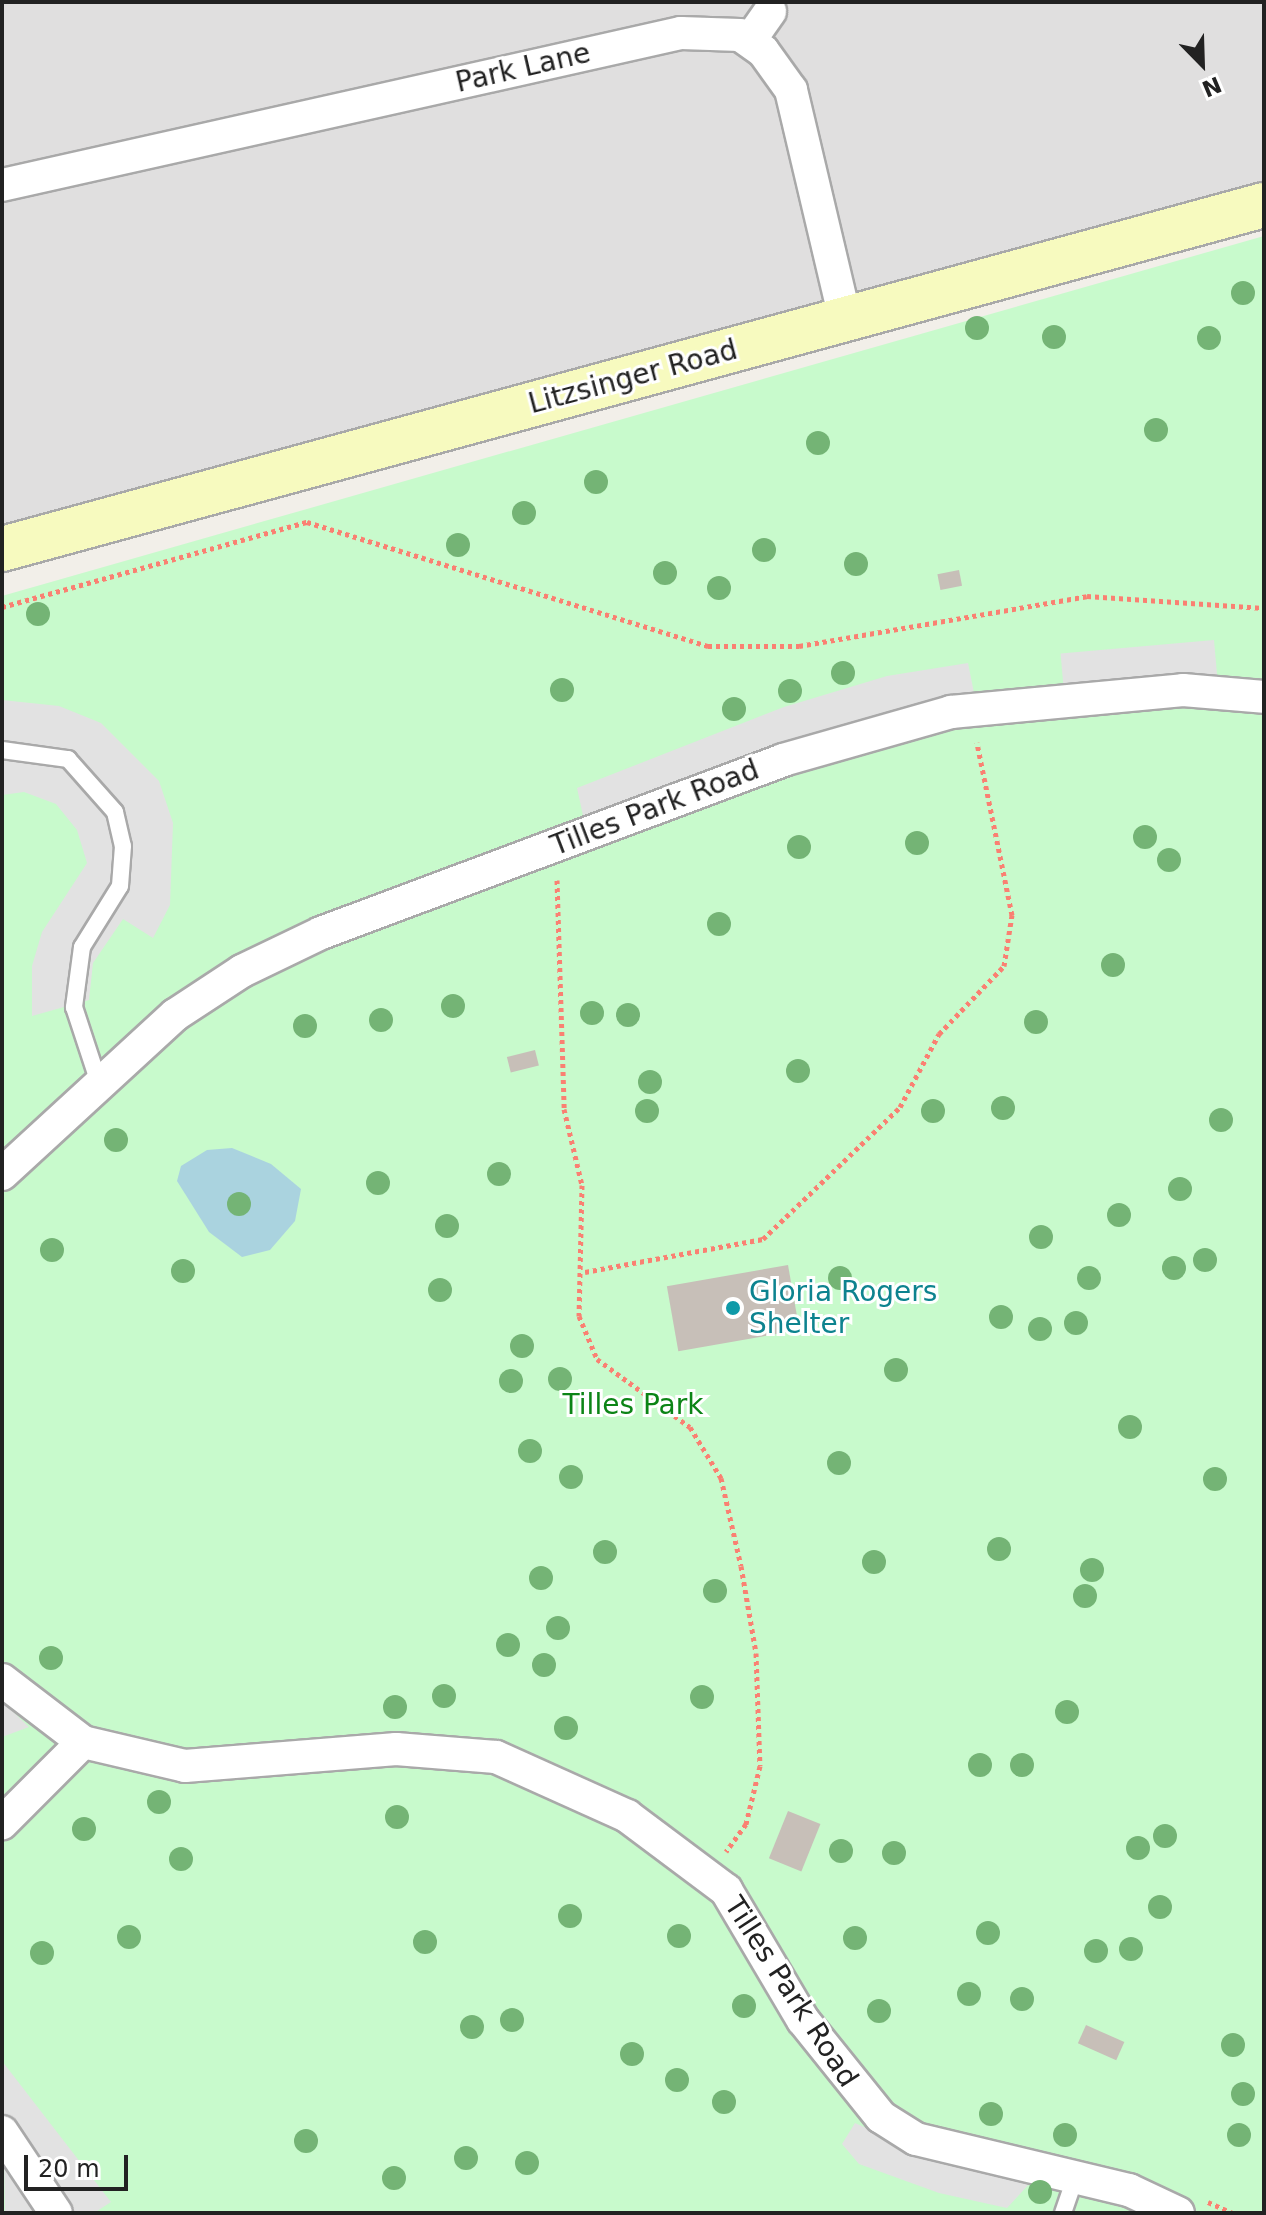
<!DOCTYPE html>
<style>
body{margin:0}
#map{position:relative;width:1266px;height:2215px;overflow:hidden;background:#f2efe9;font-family:"DejaVu Sans",sans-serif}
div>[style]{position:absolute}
.residential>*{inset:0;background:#e0dfdf}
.park>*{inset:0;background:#c8facc}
.parking>*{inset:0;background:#e2e2e2;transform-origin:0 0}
.water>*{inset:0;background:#aad3df}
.building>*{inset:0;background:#c7bfb8;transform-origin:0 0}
.path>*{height:5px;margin-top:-2.5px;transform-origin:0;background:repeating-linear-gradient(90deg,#fa8072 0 4px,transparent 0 8px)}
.roads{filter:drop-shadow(2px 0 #a9a9a9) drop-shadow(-2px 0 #a9a9a9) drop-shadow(0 2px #a9a9a9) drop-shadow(0 -2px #a9a9a9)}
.lane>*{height:16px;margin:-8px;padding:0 8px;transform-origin:8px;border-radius:8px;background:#fff}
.street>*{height:32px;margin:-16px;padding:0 16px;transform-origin:16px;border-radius:16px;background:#fff}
.secondary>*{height:44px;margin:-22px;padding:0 22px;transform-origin:22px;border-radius:22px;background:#f7fabf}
.trees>*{width:24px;height:24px;margin:-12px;border-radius:50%;background:#74b475}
.dots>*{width:22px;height:22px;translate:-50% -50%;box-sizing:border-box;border:4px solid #fff;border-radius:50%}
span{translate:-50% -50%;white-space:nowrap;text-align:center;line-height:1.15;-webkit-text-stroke:6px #fff;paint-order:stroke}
.street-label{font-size:28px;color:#222}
.culture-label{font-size:28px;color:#0d838f}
.left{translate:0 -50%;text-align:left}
.park-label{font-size:28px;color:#0c8416}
.frame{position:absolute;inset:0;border:4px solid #222;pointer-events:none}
.north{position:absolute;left:1162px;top:24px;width:80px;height:80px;-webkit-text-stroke:6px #fff;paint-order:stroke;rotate:157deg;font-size:22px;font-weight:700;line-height:32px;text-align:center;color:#222}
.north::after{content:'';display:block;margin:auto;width:28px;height:36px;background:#222;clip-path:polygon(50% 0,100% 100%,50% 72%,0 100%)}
.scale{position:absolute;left:24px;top:2155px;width:104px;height:36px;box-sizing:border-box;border:4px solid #222;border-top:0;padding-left:10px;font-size:24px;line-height:28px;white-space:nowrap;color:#222;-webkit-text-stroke:6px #fff;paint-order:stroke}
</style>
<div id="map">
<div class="residential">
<div style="clip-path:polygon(2px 2px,1264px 2px,1264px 186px,2px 534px)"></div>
</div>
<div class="park">
<div style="clip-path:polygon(1264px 236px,1264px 2213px,2px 2213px,2px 596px)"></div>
</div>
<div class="parking">
<div style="left:1214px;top:640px;width:36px;height:154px;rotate:85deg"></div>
<div style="clip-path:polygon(968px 663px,975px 698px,898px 709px,797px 740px,584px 820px,577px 788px,784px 707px,887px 676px)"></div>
<div style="clip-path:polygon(2px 700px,59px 706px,101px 723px,159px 781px,173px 823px,170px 905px,153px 938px,123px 919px,93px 963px,89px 1000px,32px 1016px,32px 966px,42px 932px,87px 863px,77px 830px,56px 804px,24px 792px,2px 795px)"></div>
<div style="clip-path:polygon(2px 1701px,29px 1727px,2px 1737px)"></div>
<div style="clip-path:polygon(2px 2061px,111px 2202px,94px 2213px,5px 2213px)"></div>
<div style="clip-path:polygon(855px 2123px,916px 2150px,1030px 2183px,1007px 2208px,939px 2193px,859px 2164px,842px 2144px)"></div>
</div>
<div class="water">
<div style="clip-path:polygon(232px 1148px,271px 1164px,301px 1189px,295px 1221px,270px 1250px,242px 1257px,209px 1232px,177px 1181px,181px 1166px,207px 1150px)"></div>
</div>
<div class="building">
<div style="left:959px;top:570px;width:16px;height:22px;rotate:79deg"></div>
<div style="left:535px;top:1050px;width:16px;height:29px;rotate:76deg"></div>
<div style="left:788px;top:1265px;width:66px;height:123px;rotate:80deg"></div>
<div style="left:788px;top:1811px;width:35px;height:51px;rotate:22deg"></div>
<div style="left:1086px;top:2025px;width:42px;height:20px;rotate:24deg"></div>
</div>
<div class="path">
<div style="left:2px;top:607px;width:317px;rotate:-15.6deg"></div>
<div style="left:307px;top:522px;width:420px;rotate:17.2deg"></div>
<div style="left:708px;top:646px;width:91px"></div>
<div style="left:799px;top:646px;width:292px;rotate:-9.8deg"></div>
<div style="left:1087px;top:596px;width:177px;rotate:3.9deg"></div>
<div style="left:557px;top:880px;width:229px;rotate:88.2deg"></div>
<div style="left:564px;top:1109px;width:78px;rotate:76.7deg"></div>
<div style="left:582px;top:1185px;width:131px;rotate:91.3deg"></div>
<div style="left:579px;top:1316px;width:47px;rotate:67.3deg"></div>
<div style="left:597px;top:1359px;width:115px;rotate:36.2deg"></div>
<div style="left:690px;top:1427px;width:60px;rotate:58.7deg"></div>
<div style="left:721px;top:1478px;width:90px;rotate:77.2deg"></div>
<div style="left:741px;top:1566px;width:88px;rotate:80.2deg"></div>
<div style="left:756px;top:1653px;width:113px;rotate:88deg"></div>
<div style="left:760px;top:1766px;width:60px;rotate:103.6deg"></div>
<div style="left:746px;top:1824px;width:34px;rotate:126deg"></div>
<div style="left:585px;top:1272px;width:181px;rotate:-10.5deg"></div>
<div style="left:763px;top:1239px;width:190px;rotate:-43.9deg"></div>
<div style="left:900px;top:1107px;width:83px;rotate:-61.9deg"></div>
<div style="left:939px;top:1034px;width:94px;rotate:-46.3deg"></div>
<div style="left:1004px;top:966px;width:52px;rotate:-81.1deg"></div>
<div style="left:1012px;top:915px;width:176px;rotate:-101.5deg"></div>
<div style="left:1208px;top:2202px;width:27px;rotate:24deg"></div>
</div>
<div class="roads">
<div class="lane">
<div style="left:2px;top:750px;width:67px;rotate:7.8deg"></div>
<div style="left:68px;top:759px;width:71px;rotate:48.4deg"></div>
<div style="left:115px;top:812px;width:35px;rotate:77deg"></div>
<div style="left:123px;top:846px;width:40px;rotate:94.3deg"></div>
<div style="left:120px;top:886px;width:72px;rotate:121.9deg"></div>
<div style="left:82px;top:947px;width:61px;rotate:97.6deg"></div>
<div style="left:74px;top:1007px;width:80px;rotate:71.8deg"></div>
<div style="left:1063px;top:2213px;width:37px;rotate:-71deg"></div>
</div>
<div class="street">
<div style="left:750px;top:40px;width:35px;rotate:-55deg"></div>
<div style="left:2px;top:185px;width:696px;rotate:-12.62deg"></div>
<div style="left:681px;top:33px;width:59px;rotate:1.9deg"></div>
<div style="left:740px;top:35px;width:28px;rotate:35deg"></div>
<div style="left:763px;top:51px;width:48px;rotate:54.3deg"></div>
<div style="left:791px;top:90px;width:235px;rotate:76.7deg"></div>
<div style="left:2px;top:1174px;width:235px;rotate:-42.6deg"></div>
<div style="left:175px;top:1015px;width:80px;rotate:-33.3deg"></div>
<div style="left:242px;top:971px;width:88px;rotate:-25.7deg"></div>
<div style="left:321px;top:933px;width:493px;rotate:-20.5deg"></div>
<div style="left:783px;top:760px;width:175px;rotate:-15.9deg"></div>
<div style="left:951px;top:712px;width:233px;rotate:-5.4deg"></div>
<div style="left:1183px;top:690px;width:81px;rotate:4.9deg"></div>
<div style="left:2px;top:1680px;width:102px;rotate:37.4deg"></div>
<div style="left:83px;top:1742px;width:115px;rotate:135deg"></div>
<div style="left:83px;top:1742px;width:105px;rotate:13.2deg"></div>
<div style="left:185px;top:1766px;width:212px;rotate:-4.6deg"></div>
<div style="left:396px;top:1749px;width:100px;rotate:4.6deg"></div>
<div style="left:496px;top:1757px;width:144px;rotate:24.2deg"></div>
<div style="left:627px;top:1816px;width:124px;rotate:36.8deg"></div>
<div style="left:726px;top:1890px;width:151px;rotate:59.4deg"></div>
<div style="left:803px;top:2020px;width:124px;rotate:51.2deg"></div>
<div style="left:881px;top:2117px;width:41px;rotate:32.2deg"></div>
<div style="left:916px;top:2139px;width:219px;rotate:13.5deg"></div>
<div style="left:1129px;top:2190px;width:54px;rotate:25.1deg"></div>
<div style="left:2px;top:2132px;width:97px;rotate:56.3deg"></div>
</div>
<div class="secondary">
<div style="left:2px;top:549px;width:1308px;rotate:-15.25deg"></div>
</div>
</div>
<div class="trees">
<div style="left:1243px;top:293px"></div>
<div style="left:977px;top:328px"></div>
<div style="left:1054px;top:337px"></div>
<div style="left:1209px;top:338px"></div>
<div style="left:1156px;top:430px"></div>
<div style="left:818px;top:443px"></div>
<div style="left:596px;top:482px"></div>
<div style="left:524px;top:513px"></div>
<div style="left:458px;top:545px"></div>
<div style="left:764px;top:550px"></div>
<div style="left:856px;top:564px"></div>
<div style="left:665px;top:573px"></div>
<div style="left:719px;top:588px"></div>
<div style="left:38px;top:614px"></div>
<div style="left:843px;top:673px"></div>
<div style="left:562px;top:690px"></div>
<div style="left:790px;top:691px"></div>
<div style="left:734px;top:709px"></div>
<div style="left:1145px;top:837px"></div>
<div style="left:917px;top:843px"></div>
<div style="left:799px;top:847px"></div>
<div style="left:1169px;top:860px"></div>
<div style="left:719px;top:924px"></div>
<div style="left:1113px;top:965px"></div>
<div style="left:453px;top:1006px"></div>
<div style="left:592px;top:1013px"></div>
<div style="left:628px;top:1015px"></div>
<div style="left:381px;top:1020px"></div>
<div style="left:1036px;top:1022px"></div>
<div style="left:305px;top:1026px"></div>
<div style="left:798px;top:1071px"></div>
<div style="left:650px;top:1082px"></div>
<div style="left:1003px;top:1108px"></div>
<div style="left:647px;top:1111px"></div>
<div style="left:933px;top:1111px"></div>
<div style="left:1221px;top:1120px"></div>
<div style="left:116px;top:1140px"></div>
<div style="left:499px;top:1174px"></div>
<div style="left:378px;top:1183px"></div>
<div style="left:1180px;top:1189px"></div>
<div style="left:239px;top:1204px"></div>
<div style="left:1119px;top:1215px"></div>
<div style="left:447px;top:1226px"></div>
<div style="left:1041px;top:1237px"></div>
<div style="left:52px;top:1250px"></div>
<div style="left:1205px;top:1260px"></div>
<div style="left:1174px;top:1268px"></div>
<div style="left:183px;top:1271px"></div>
<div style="left:840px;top:1278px"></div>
<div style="left:1089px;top:1278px"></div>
<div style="left:440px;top:1290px"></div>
<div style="left:1001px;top:1317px"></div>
<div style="left:1076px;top:1323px"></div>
<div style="left:1040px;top:1329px"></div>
<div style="left:522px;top:1346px"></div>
<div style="left:896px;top:1370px"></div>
<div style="left:560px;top:1379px"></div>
<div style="left:511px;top:1381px"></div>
<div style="left:1130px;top:1427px"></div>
<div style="left:530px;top:1451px"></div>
<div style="left:839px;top:1463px"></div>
<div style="left:571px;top:1477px"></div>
<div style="left:1215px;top:1479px"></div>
<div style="left:999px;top:1549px"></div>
<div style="left:605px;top:1552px"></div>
<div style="left:874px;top:1562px"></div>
<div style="left:1092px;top:1570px"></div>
<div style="left:541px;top:1578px"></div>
<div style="left:715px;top:1591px"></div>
<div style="left:1085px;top:1596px"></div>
<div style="left:558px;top:1628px"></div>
<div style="left:508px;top:1645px"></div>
<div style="left:51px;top:1658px"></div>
<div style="left:544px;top:1665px"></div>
<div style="left:444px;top:1696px"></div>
<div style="left:702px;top:1697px"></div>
<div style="left:395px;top:1707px"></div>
<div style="left:1067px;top:1712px"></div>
<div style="left:566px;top:1728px"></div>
<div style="left:980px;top:1765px"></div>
<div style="left:1022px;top:1765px"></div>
<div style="left:159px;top:1802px"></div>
<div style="left:397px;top:1817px"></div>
<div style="left:84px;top:1829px"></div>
<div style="left:1165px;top:1836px"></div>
<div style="left:1138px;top:1848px"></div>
<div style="left:841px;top:1851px"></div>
<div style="left:894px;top:1853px"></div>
<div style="left:181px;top:1859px"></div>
<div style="left:1160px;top:1907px"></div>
<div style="left:570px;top:1916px"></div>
<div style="left:988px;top:1933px"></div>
<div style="left:679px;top:1936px"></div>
<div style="left:129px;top:1937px"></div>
<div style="left:855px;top:1938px"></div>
<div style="left:425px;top:1942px"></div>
<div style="left:1131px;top:1949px"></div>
<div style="left:1096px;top:1951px"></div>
<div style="left:42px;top:1953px"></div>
<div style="left:969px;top:1994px"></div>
<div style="left:1022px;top:1999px"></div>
<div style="left:744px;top:2006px"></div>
<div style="left:879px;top:2011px"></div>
<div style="left:512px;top:2020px"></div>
<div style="left:472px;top:2027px"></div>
<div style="left:1233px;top:2045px"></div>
<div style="left:632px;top:2054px"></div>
<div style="left:677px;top:2080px"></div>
<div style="left:1243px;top:2094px"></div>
<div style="left:724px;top:2102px"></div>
<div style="left:991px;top:2114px"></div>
<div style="left:1065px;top:2135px"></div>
<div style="left:1239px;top:2135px"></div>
<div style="left:306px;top:2141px"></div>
<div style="left:466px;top:2158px"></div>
<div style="left:527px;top:2163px"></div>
<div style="left:394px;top:2178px"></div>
<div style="left:1040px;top:2192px"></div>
</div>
<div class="dots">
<div style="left:733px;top:1308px;background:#0f9aa8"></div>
</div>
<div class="street-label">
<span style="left:523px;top:68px;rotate:-13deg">Park Lane</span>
<span style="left:633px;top:377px;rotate:-15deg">Litzsinger Road</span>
<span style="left:655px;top:808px;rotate:-21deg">Tilles Park Road</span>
<span style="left:791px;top:1992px;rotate:57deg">Tilles Park Road</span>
</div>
<div class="culture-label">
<span class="left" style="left:749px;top:1308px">Gloria Rogers<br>Shelter</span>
</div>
<div class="park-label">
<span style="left:633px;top:1405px">Tilles Park</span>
</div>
<div class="frame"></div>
<div class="north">N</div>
<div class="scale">20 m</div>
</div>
